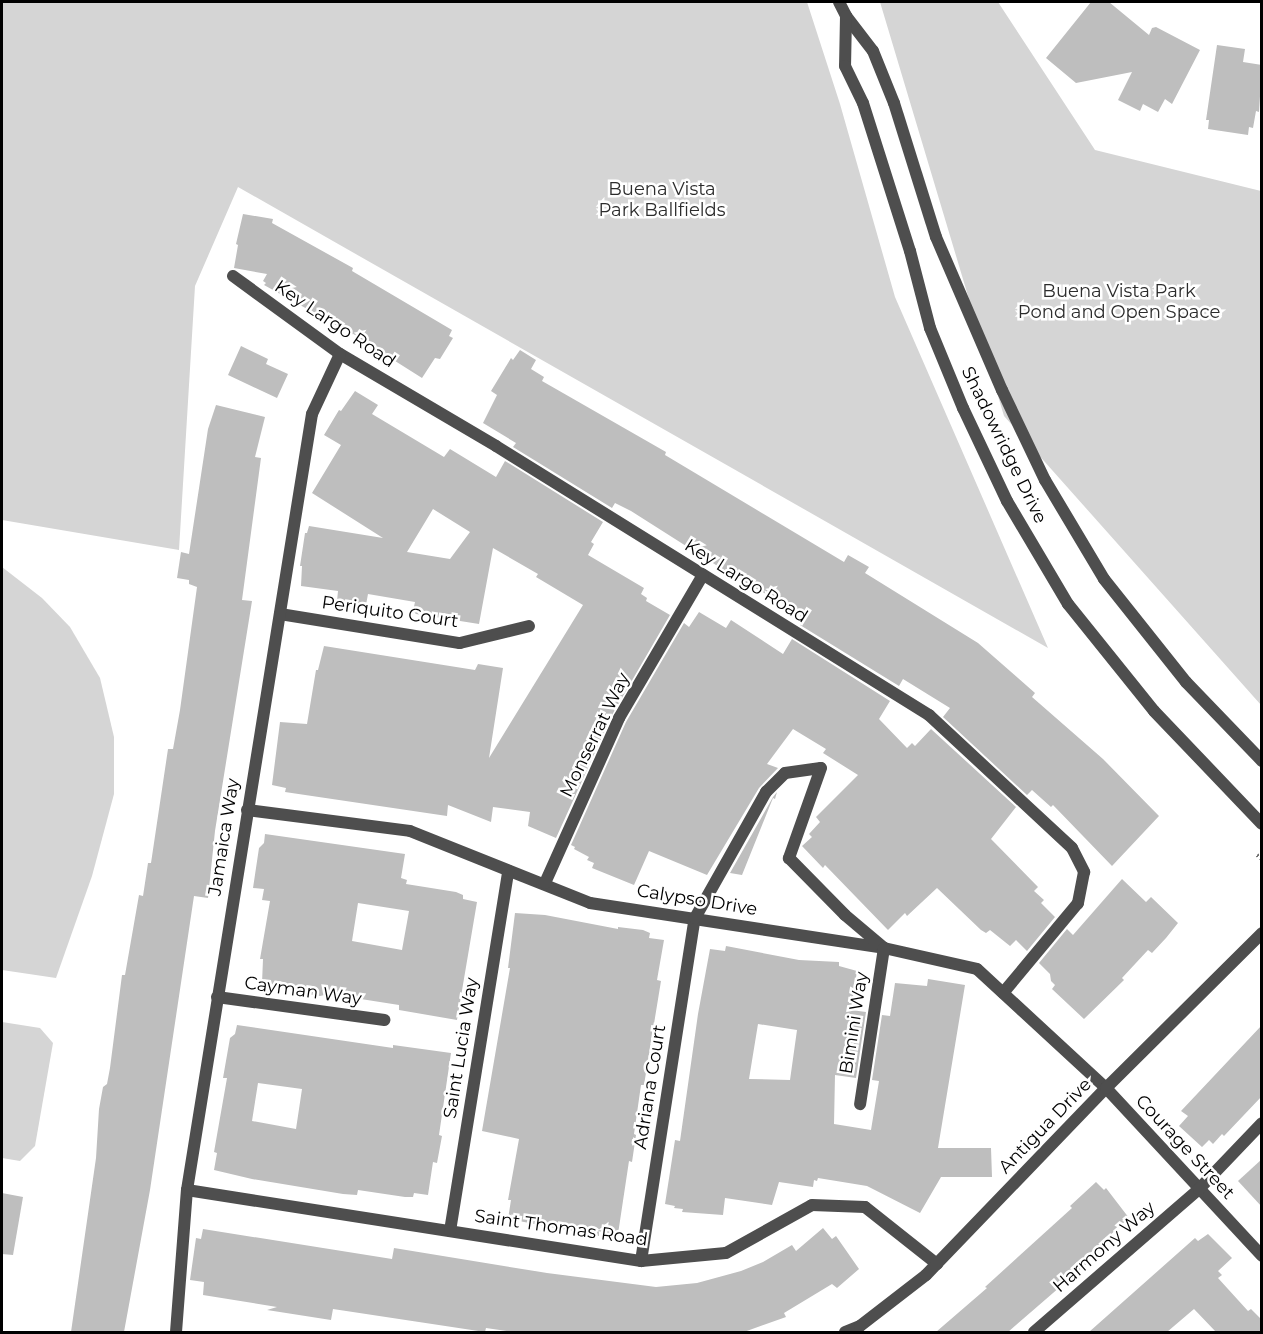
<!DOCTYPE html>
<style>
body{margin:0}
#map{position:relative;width:1263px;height:1334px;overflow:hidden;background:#fff;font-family:Montserrat,sans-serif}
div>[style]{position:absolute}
.green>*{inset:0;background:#d5d5d5}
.building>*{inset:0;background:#bebebe}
.path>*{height:4px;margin-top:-2px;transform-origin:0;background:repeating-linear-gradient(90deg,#707070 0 1.5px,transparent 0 4.5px)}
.minor>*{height:12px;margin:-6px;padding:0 6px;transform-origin:6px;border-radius:6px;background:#4e4e4e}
.tertiary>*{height:12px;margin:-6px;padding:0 6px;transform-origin:6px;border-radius:6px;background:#4e4e4e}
span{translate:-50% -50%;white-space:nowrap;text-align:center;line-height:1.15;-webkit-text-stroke:5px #fff;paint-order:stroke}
.park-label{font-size:18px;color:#2c2c2c}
.street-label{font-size:18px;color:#000}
.frame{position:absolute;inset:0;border:3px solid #000;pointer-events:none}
</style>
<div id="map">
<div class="green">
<div style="clip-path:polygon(2px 2px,807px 2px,840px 104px,895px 297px,1048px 648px,238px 187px,195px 286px,179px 550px,2px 520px)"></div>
<div style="clip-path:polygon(880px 2px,998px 2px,1095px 150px,1261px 191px,1261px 705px,1004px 416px)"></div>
<div style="clip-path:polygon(2px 567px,42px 598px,70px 627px,100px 678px,114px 737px,114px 794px,92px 876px,56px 978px,2px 970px)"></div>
<div style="clip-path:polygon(2px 1022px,40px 1028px,53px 1043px,35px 1146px,20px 1161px,2px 1158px)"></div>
</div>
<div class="building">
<div style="clip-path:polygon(1091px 2px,1109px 2px,1149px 35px,1152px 28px,1156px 27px,1200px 50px,1172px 104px,1165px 99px,1158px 112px,1143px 104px,1140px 111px,1118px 100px,1132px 72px,1076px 83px,1046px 58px)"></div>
<div style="clip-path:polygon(1217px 45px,1245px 49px,1243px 62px,1262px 65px,1259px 112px,1256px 111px,1253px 128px,1249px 127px,1248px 135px,1208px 129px,1209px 120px,1206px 120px)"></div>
<div style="clip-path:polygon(243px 214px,273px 219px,272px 223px,353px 268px,352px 271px,452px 330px,449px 336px,453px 338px,440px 359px,435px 358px,422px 378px,354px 335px,264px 285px,266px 283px,263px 281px,267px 274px,234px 268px,238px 245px,236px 244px)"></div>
<div style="clip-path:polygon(241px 346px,268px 359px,266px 364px,288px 374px,277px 398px,228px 375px)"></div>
<div style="clip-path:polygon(520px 350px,536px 360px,531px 369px,544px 377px,542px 381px,666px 452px,665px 455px,844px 562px,848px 555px,869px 567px,865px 573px,978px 643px,1035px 693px,1032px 697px,1103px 759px,1159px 816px,1112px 866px,1053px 805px,1051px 807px,1032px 790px,1027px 795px,943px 717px,950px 708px,903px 679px,899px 686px,800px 625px,804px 619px,800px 617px,801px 614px,727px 572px,631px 511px,615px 503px,612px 508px,513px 447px,516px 443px,483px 423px,497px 395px,491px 391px,511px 358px,513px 360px)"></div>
<div style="clip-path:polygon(evenodd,355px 391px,378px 405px,372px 414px,444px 457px,450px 449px,496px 477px,505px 461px,603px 522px,591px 542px,594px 544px,588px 555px,644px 588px,641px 594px,647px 598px,646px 601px,670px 615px,612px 715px,556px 838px,528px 826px,530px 812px,493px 807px,491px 822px,448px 805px,447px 816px,285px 792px,286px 788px,272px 785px,280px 722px,307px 724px,316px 670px,318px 670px,324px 646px,475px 670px,478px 664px,503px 668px,489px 758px,583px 605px,536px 577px,538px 574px,493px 548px,479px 624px,416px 614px,413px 611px,415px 602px,368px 594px,366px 605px,337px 601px,338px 591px,301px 586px,302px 566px,300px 566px,305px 533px,307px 533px,309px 526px,383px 538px,312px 493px,341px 445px,324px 435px,339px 410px,341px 411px,355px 391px,433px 509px,470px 532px,450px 559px,407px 552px,433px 509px)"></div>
<div style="clip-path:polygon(216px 405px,265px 417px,255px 457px,261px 458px,242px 600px,252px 601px,215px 831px,208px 898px,194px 896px,150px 1190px,124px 1332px,71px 1332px,96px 1158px,99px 1109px,103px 1087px,107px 1084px,110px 1068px,122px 975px,125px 975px,139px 895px,143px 896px,148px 863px,151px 863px,168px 749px,173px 749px,180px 710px,197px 587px,189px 584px,189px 580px,177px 578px,181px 552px,189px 554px,208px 429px)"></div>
<div style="clip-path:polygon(699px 612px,726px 628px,731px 620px,783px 654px,792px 639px,890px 701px,879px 719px,907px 748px,912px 743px,915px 746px,931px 729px,1016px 807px,991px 839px,1038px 887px,1034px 891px,1044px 900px,1041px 903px,1055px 917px,1027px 951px,1016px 940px,1010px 946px,990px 930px,986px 933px,981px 930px,937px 888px,907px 916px,905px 913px,888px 930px,825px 865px,823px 868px,802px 846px,812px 837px,809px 834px,820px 822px,816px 817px,858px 775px,823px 753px,826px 749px,793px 729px,767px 764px,778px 768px,759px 788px,707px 875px,649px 851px,634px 885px,592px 868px,594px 863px,587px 860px,589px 857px,574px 849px,575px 847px,571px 845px,626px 722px,684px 623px,689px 627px)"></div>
<div style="clip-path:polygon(777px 792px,775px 799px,773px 798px,742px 875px,730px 873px,773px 797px)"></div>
<div style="clip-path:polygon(evenodd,265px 834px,405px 854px,401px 878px,407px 880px,406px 884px,456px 892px,463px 895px,463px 899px,477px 902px,457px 1020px,399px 1010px,399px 1005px,329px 994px,320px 996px,300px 993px,300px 989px,262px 983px,263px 959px,260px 959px,270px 901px,262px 900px,264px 889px,253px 888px,259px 848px,264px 843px,265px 834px,358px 903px,409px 911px,402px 950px,352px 941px,358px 903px)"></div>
<div style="clip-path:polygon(1122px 879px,1146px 902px,1151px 897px,1178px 923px,1166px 938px,1152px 953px,1148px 950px,1122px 978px,1124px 980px,1084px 1019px,1052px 989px,1055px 985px,1051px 981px,1050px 974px,1039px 963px,1067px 929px,1073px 935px)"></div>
<div style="clip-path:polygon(515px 913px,545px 915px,618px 929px,618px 927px,643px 930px,650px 933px,649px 938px,664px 940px,657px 980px,661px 981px,644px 1085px,641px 1085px,634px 1134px,636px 1135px,632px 1162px,629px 1161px,618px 1234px,599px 1232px,599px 1236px,508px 1219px,511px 1200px,508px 1200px,519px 1139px,482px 1131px,510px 968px,508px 968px)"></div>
<div style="clip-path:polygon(evenodd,726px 946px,799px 960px,839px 962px,839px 966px,857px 971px,851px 1010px,866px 1012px,856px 1078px,835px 1075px,834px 1124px,871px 1130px,879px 1081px,872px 1080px,882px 1015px,890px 1016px,895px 983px,927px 986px,928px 979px,965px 985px,938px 1148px,991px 1148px,992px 1177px,941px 1177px,920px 1213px,867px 1186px,818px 1178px,817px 1181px,814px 1180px,813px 1187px,779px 1182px,772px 1205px,725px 1198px,723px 1215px,682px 1212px,683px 1209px,674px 1208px,675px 1206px,665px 1204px,675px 1140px,680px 1141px,698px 1014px,710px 949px,725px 951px,726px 946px,758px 1024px,797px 1030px,790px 1080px,749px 1079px,758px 1024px)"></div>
<div style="clip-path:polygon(evenodd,237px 1025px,393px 1048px,393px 1045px,451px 1053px,439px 1135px,442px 1136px,437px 1163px,433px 1162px,428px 1195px,414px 1193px,413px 1197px,405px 1197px,358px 1190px,357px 1195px,343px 1194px,252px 1179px,214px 1170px,217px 1153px,214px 1152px,227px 1078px,223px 1078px,230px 1038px,235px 1034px,237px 1025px,258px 1083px,302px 1089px,296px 1129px,252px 1121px,258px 1083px)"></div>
<div style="clip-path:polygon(1262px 1025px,1262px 1096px,1224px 1136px,1222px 1134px,1213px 1144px,1209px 1140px,1202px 1147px,1179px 1126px,1188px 1116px,1181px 1111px)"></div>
<div style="clip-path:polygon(1262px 1159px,1262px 1207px,1238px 1181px)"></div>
<div style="clip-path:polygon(1096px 1182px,1104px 1190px,1106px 1188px,1129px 1218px,1088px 1255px,1087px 1257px,1090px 1261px,1008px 1332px,936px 1332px,987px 1288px,985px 1287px,1072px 1208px,1070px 1206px)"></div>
<div style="clip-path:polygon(2px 1193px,23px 1197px,13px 1255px,2px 1254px)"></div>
<div style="clip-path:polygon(823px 1228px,832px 1239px,836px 1236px,859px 1269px,837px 1288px,832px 1284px,784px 1313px,786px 1317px,744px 1332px,514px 1332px,486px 1328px,485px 1332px,333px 1309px,331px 1320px,267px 1310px,277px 1307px,203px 1295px,204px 1282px,190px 1280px,196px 1238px,201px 1239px,203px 1229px,392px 1259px,394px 1248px,547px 1273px,656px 1287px,697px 1283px,741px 1271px,763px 1262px,792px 1245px,796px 1251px)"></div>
<div style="clip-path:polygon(1208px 1234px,1232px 1258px,1218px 1271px,1222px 1275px,1218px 1278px,1248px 1311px,1251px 1309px,1262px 1320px,1262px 1332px,1216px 1332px,1194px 1309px,1167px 1332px,1089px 1332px,1195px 1238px,1198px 1241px)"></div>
</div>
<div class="path">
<div style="left:1257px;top:855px;width:6px;rotate:39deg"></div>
</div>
<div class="minor">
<div style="left:233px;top:276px;width:132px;rotate:36.1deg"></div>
<div style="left:340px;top:354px;width:181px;rotate:30.5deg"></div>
<div style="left:496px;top:446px;width:510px;rotate:31.85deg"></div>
<div style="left:929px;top:715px;width:195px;rotate:42.9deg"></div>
<div style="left:1072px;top:848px;width:27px;rotate:63deg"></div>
<div style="left:1084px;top:872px;width:32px;rotate:101deg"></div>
<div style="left:1078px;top:903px;width:117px;rotate:129.8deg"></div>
<div style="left:280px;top:614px;width:182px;rotate:9.2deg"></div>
<div style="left:460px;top:643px;width:71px;rotate:-13.8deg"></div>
<div style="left:247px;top:810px;width:164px;rotate:7.3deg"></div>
<div style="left:410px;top:831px;width:194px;rotate:21.8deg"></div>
<div style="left:590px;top:903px;width:297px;rotate:8.7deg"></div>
<div style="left:884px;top:948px;width:95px;rotate:12.7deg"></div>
<div style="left:977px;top:969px;width:176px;rotate:42.7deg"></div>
<div style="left:1106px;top:1088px;width:229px;rotate:47.1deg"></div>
<div style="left:545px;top:883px;width:181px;rotate:-65.8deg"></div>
<div style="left:619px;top:718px;width:166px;rotate:-59.6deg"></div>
<div style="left:217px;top:997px;width:169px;rotate:7.8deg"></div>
<div style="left:187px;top:1190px;width:460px;rotate:8.9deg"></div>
<div style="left:641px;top:1261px;width:85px;rotate:-5.4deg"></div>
<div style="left:726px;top:1253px;width:98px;rotate:-29.2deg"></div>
<div style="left:812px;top:1205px;width:53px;rotate:2.2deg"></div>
<div style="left:865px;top:1207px;width:92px;rotate:38.4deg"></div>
<div style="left:450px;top:1231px;width:365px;rotate:-80.8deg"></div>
<div style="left:641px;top:1261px;width:347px;rotate:-81.1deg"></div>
<div style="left:695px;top:918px;width:145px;rotate:-60.6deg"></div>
<div style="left:766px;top:792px;width:27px;rotate:-45deg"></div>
<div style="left:785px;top:773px;width:36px;rotate:-8deg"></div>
<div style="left:821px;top:768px;width:96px;rotate:109.6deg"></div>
<div style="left:789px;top:858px;width:80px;rotate:45.5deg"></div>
<div style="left:845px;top:915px;width:51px;rotate:40.2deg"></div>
<div style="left:884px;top:948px;width:158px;rotate:98.7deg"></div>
<div style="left:176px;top:1332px;width:142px;rotate:-85.6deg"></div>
<div style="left:187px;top:1190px;width:786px;rotate:-80.85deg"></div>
<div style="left:312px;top:414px;width:66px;rotate:-65deg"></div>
<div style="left:845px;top:1332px;width:16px;rotate:-22deg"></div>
<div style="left:860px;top:1326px;width:83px;rotate:-37.7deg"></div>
<div style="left:926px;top:1275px;width:260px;rotate:-46.1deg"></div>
<div style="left:1106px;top:1088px;width:220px;rotate:-44.8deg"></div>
<div style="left:1034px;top:1332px;width:218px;rotate:-40.9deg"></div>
<div style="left:1199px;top:1189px;width:91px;rotate:-46.3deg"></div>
</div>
<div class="tertiary">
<div style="left:839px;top:2px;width:16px;rotate:63deg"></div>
<div style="left:846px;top:16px;width:44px;rotate:52.4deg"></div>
<div style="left:873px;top:51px;width:56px;rotate:68deg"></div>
<div style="left:894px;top:103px;width:140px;rotate:72.6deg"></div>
<div style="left:936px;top:237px;width:167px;rotate:66.7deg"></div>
<div style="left:1002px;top:390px;width:100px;rotate:64.5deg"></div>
<div style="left:1045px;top:480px;width:115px;rotate:59.2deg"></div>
<div style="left:1104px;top:579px;width:132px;rotate:51.5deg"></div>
<div style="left:1186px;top:682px;width:110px;rotate:46.1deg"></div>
<div style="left:846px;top:16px;width:50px;rotate:91.1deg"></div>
<div style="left:845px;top:66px;width:41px;rotate:64.1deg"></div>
<div style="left:863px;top:103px;width:155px;rotate:72.4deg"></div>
<div style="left:910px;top:251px;width:80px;rotate:75.4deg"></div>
<div style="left:930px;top:328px;width:87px;rotate:67.6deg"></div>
<div style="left:963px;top:408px;width:103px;rotate:64.7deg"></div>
<div style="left:1007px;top:501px;width:120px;rotate:59.4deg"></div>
<div style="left:1068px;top:604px;width:137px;rotate:51.2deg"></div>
<div style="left:1154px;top:711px;width:156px;rotate:46.3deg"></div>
</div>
<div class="park-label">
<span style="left:662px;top:200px">Buena Vista<br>Park Ballfields</span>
<span style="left:1119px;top:302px">Buena Vista Park<br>Pond and Open Space</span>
</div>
<div class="street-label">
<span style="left:335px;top:324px;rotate:34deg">Key Largo Road</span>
<span style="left:1004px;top:445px;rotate:64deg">Shadowridge Drive</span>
<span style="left:746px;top:581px;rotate:32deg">Key Largo Road</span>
<span style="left:390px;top:612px;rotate:8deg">Periquito Court</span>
<span style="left:595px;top:735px;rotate:-64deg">Monserrat Way</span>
<span style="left:224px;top:837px;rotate:-81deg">Jamaica Way</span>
<span style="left:697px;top:900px;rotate:9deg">Calypso Drive</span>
<span style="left:303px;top:991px;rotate:8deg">Cayman Way</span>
<span style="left:854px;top:1023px;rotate:-81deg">Bimini Way</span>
<span style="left:461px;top:1048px;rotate:-81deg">Saint Lucia Way</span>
<span style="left:650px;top:1087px;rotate:-81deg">Adriana Court</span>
<span style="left:1045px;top:1126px;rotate:-46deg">Antigua Drive</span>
<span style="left:1185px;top:1147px;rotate:47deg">Courage Street</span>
<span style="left:561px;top:1228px;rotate:8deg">Saint Thomas Road</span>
<span style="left:1104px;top:1247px;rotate:-41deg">Harmony Way</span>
</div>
<div class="frame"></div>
</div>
